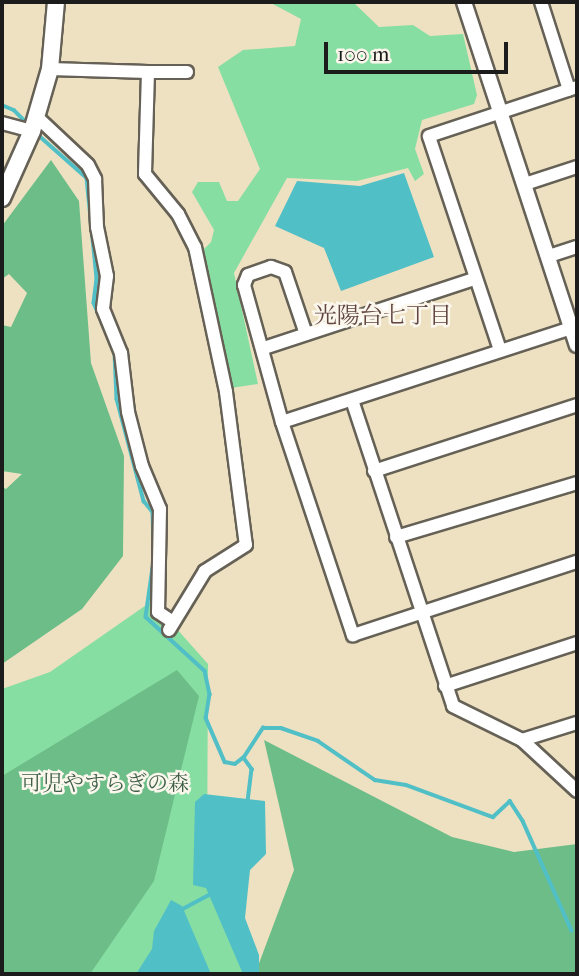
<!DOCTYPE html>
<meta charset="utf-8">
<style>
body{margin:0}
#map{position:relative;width:579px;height:976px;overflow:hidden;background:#eee1c2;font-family:"IM FELL French Canon","Noto Serif JP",serif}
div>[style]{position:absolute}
.green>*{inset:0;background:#87dea2}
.forest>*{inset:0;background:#6dbd88}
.water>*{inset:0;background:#51bfc6}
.stream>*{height:3.5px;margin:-1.75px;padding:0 1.75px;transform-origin:1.75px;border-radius:1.75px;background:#51bfc6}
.roads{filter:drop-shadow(2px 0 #666156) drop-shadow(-2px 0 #666156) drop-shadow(0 2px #666156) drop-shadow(0 -2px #666156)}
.minor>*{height:12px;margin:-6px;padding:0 6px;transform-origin:6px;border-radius:6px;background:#fff}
.tertiary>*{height:14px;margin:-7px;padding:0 7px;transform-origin:7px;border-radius:7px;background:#fff}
.secondary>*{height:16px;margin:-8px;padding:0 8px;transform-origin:8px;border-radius:8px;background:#fff}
span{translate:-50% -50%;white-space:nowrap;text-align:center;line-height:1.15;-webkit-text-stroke:5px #fbf7ec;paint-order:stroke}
.park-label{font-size:21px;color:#41604b}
.neighbourhood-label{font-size:23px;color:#614540}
.frame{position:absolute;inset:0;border:4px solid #1c1c1c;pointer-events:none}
.scale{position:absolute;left:324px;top:42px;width:184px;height:32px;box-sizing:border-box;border:4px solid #1c1c1c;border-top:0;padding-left:9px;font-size:21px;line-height:24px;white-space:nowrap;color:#1c1c1c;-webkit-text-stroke:5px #fbf7ec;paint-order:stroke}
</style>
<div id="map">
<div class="green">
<div style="clip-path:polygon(269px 2px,353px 2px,379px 27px,413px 25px,430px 36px,463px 34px,477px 95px,474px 104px,422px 120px,415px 149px,424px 174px,415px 181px,408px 168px,357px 181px,287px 178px,234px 273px,258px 384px,231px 388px,200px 253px,211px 242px,214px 230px,192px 192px,198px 182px,219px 182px,227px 201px,238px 201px,260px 169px,218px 67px,243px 50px,295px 46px,301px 19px)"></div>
<div style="clip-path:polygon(152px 601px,208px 664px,207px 877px,256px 947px,260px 974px,2px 974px,2px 689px,50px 672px)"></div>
</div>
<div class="forest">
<div style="clip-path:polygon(51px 160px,79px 201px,91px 363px,124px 456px,123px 556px,82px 609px,2px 664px,2px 487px,6px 489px,22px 474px,2px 471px,2px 325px,11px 327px,27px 293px,9px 274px,2px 279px,2px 226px)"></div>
<div style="clip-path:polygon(177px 670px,199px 696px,154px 881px,90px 974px,2px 974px,2px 776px)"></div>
<div style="clip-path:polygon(264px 740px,452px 837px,514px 852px,577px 844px,577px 974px,255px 974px,294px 870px)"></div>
</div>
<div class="water">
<div style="clip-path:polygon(404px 173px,434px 257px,341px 291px,324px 248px,275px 226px,297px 181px,360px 186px)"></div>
<div style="clip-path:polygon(204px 794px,265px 801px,266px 854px,250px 870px,245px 918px,259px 955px,259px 974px,243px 974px,206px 888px,193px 885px,195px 802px)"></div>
<div style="clip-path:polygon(171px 900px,182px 906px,211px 974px,136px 974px,152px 949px,154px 931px)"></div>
</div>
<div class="stream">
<div style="left:2px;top:105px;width:13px;rotate:23deg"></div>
<div style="left:14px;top:110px;width:20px;rotate:45deg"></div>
<div style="left:35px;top:132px;width:69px;rotate:41.5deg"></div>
<div style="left:87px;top:178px;width:101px;rotate:84.3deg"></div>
<div style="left:97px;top:279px;width:24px;rotate:97deg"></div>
<div style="left:94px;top:303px;width:54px;rotate:67.2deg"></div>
<div style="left:115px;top:353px;width:46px;rotate:87.5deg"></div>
<div style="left:117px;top:399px;width:106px;rotate:75.2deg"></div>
<div style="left:144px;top:501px;width:14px;rotate:51deg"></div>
<div style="left:153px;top:512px;width:24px;rotate:88deg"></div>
<div style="left:153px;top:568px;width:49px;rotate:98.1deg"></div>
<div style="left:146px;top:617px;width:80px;rotate:42.5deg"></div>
<div style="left:205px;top:671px;width:24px;rotate:78deg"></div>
<div style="left:210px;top:694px;width:24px;rotate:99deg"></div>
<div style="left:206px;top:718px;width:48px;rotate:66.6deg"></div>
<div style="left:225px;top:762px;width:10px;rotate:11deg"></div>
<div style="left:235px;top:764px;width:11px;rotate:-38deg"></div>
<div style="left:244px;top:757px;width:35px;rotate:-57deg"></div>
<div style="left:263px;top:728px;width:18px"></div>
<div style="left:281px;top:728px;width:39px;rotate:19deg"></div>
<div style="left:318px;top:741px;width:69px;rotate:34.4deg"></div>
<div style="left:375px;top:780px;width:31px;rotate:9deg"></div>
<div style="left:406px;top:785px;width:93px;rotate:20.2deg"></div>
<div style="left:493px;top:817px;width:23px;rotate:-43deg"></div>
<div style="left:510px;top:801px;width:24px;rotate:57deg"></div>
<div style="left:523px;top:821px;width:120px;rotate:66deg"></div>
<div style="left:244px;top:758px;width:14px;rotate:54deg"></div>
<div style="left:252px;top:769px;width:34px;rotate:97deg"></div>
<div style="left:179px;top:911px;width:36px;rotate:-28deg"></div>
</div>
<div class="roads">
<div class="minor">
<div style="left:541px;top:2px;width:92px;rotate:72.3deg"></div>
<div style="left:50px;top:69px;width:98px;rotate:1.8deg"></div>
<div style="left:148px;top:72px;width:102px;rotate:91.7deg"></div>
<div style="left:145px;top:174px;width:52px;rotate:50.5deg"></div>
<div style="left:178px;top:214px;width:37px;rotate:63deg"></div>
<div style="left:195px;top:247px;width:148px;rotate:77.9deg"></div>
<div style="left:226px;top:392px;width:154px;rotate:82.6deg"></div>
<div style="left:246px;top:545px;width:49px;rotate:147.6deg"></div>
<div style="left:205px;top:571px;width:69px;rotate:121.4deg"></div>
<div style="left:148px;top:72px;width:39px"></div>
<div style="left:36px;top:116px;width:71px;rotate:43.3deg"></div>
<div style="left:88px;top:165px;width:16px;rotate:63deg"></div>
<div style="left:95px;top:179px;width:48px;rotate:87.6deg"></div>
<div style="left:97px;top:227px;width:50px;rotate:78.5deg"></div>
<div style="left:107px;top:276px;width:33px;rotate:97deg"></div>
<div style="left:103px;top:309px;width:48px;rotate:67.8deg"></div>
<div style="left:121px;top:353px;width:59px;rotate:83.2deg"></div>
<div style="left:128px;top:412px;width:56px;rotate:75.5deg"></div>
<div style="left:142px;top:466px;width:47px;rotate:67.3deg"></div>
<div style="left:160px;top:509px;width:103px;rotate:91.1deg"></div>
<div style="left:158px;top:612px;width:18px;rotate:34deg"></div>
<div style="left:2px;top:123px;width:31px;rotate:15deg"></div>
<div style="left:525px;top:184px;width:55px;rotate:-18.1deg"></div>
<div style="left:549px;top:256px;width:29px;rotate:-18deg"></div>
<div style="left:306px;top:334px;width:65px;rotate:-108.7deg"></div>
<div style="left:285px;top:272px;width:15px;rotate:-160deg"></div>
<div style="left:271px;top:267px;width:24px;rotate:161deg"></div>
<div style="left:248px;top:275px;width:11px;rotate:112deg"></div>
<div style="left:244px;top:285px;width:142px;rotate:74.5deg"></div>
<div style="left:282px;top:422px;width:225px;rotate:71.6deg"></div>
<div style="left:353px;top:635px;width:236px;rotate:-18.1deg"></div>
<div style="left:264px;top:348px;width:221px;rotate:-18.2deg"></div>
<div style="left:500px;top:350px;width:225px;rotate:-108.4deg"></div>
<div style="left:429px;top:136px;width:156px;rotate:-18.3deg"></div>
<div style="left:352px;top:400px;width:322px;rotate:71.7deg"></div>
<div style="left:453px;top:706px;width:77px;rotate:26.2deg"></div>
<div style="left:522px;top:740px;width:75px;rotate:42.8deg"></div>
<div style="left:282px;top:422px;width:305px;rotate:-18deg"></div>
<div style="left:374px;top:471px;width:213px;rotate:-18deg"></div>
<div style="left:396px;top:537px;width:189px;rotate:-16.6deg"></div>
<div style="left:445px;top:686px;width:139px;rotate:-18deg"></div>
<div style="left:522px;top:740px;width:58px;rotate:-17.2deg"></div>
</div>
<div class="tertiary">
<div style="left:464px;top:2px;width:361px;rotate:71.8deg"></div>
</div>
<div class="secondary">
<div style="left:2px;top:198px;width:73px;rotate:-65.9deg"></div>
<div style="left:32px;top:131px;width:65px;rotate:-73.8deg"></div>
<div style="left:50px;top:69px;width:67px;rotate:-84.9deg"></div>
</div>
</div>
<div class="park-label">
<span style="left:105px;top:783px">可児やすらぎの森</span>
</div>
<div class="neighbourhood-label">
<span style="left:383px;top:316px">光陽台七丁目</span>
</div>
<div class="frame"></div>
<div class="scale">100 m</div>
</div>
